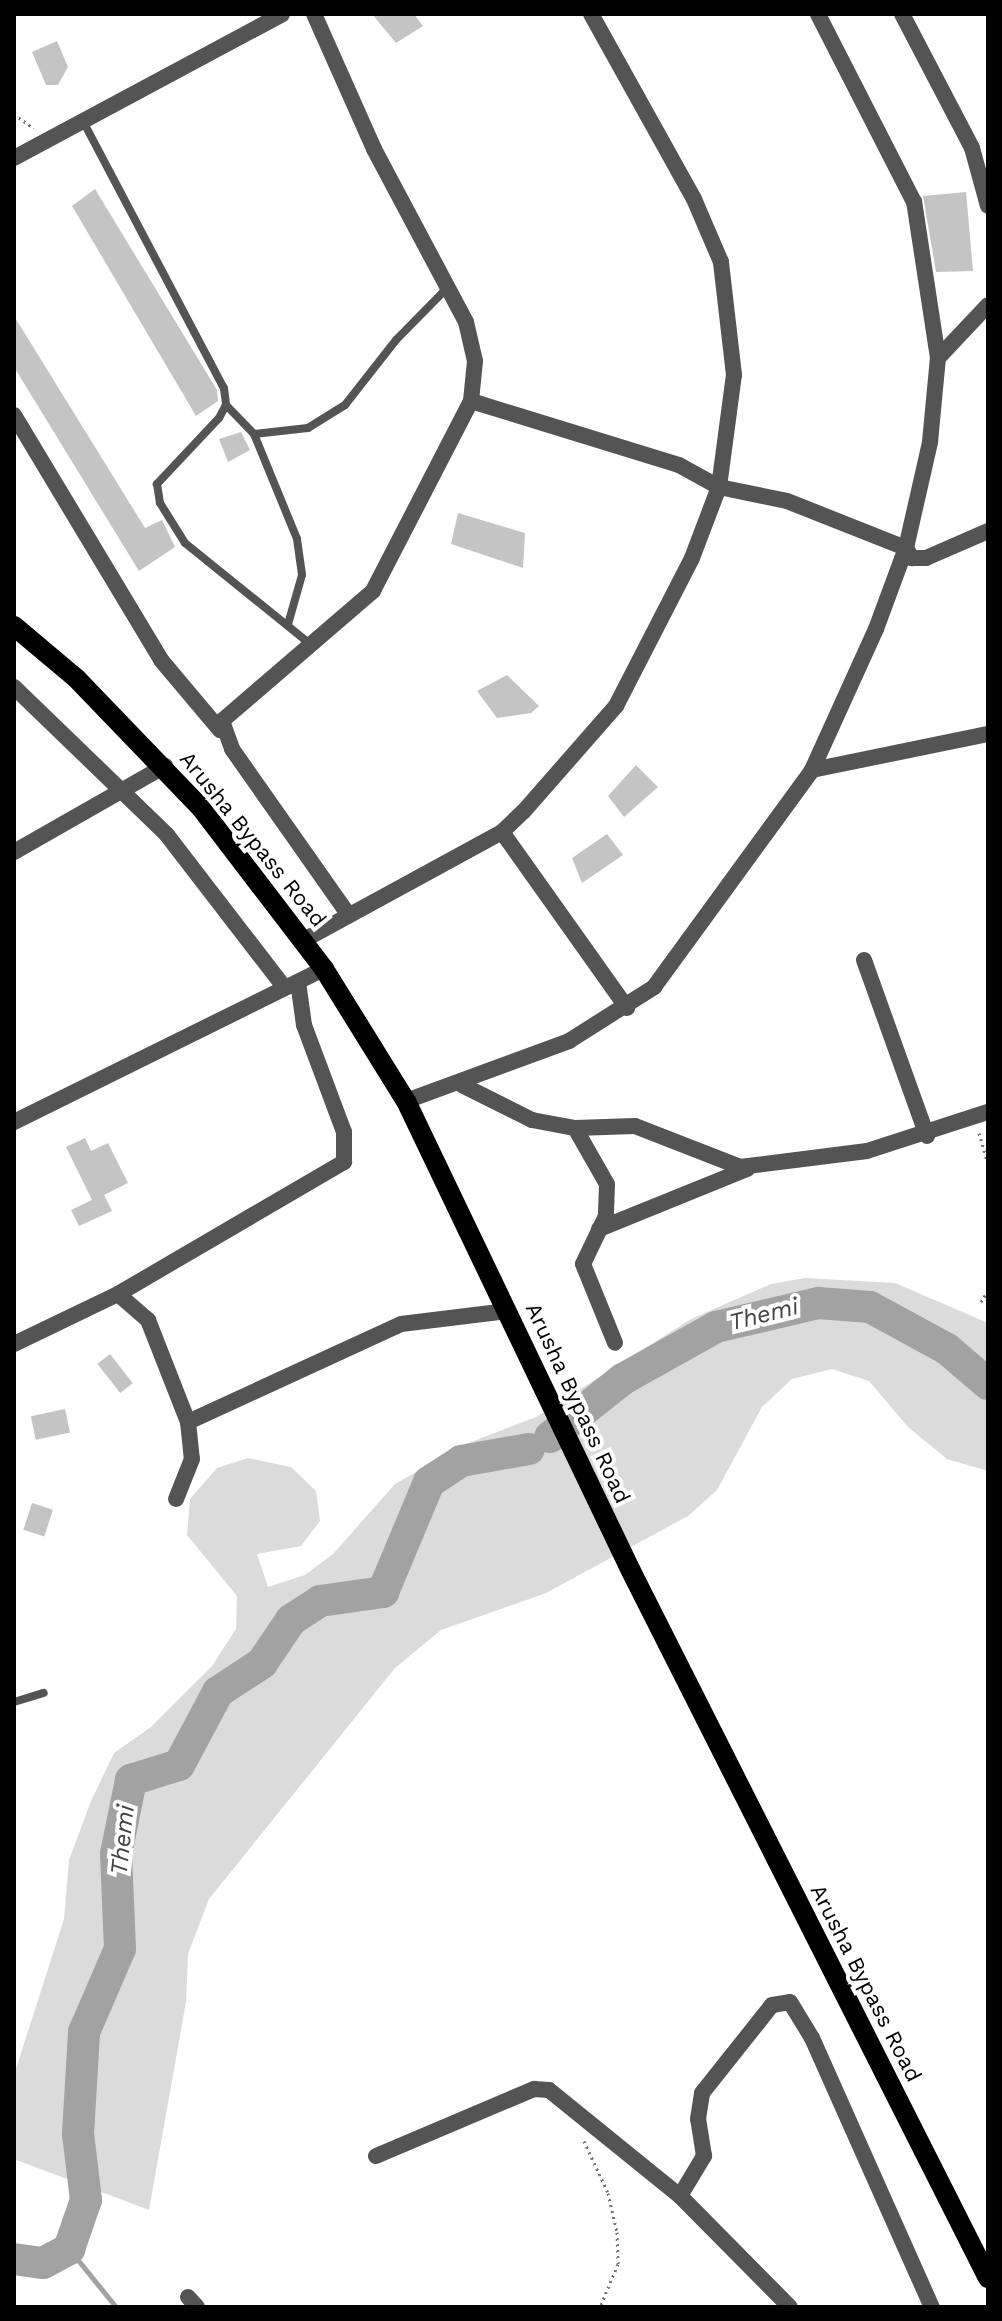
<!DOCTYPE html>
<style>
body{margin:0}
#map{position:relative;width:1002px;height:2321px;overflow:hidden;background:#fff;font-family:"Work Sans",sans-serif}
div>[style]{position:absolute}
.green>*{inset:0;background:#dbdbdb}
.stream>*{height:5px;margin:-2.5px;padding:0 2.5px;transform-origin:2.5px;border-radius:2.5px;background:#a2a2a2}
.river>*{height:32px;margin:-16px;padding:0 16px;transform-origin:16px;border-radius:16px;background:#a2a2a2}
.building>*{inset:0;background:#c4c4c4;transform-origin:0 0}
.path>*{height:3px;margin-top:-1.5px;transform-origin:0;background:repeating-linear-gradient(90deg,#767676 0 2px,transparent 0 6px)}
.lane>*{height:8px;margin:-4px;padding:0 4px;transform-origin:4px;border-radius:4px;background:#545454}
.street>*{height:16px;margin:-8px;padding:0 8px;transform-origin:8px;border-radius:8px;background:#545454}
.primary>*{height:20px;margin:-10px;padding:0 10px;transform-origin:10px;border-radius:10px;background:#000}
span{translate:-50% -50%;white-space:nowrap;text-align:center;line-height:1.15;-webkit-text-stroke:8px #fff;paint-order:stroke}
.street-label{font-size:22px;color:#000}
.water-label{font-size:24px;color:#434343;font-style:italic}
.frame{position:absolute;inset:0;border:16px solid #000;pointer-events:none}
</style>
<div id="map">
<div class="green">
<div style="clip-path:polygon(805px 1278px,895px 1283px,988px 1323px,988px 1471px,947px 1459px,908px 1427px,869px 1381px,832px 1369px,792px 1379px,762px 1407px,717px 1490px,688px 1516px,546px 1593px,441px 1630px,395px 1668px,209px 1899px,188px 1954px,186px 2002px,149px 2210px,14px 2159px,14px 2075px,64px 1919px,69px 1860px,91px 1801px,114px 1753px,151px 1727px,212px 1666px,236px 1629px,237px 1596px,187px 1535px,190px 1499px,217px 1468px,248px 1458px,291px 1467px,316px 1491px,320px 1521px,301px 1546px,257px 1554px,268px 1587px,305px 1575px,333px 1554px,395px 1484px,466px 1444px,536px 1417px,691px 1319px,771px 1284px)"></div>
</div>
<div class="stream">
<div style="left:69px;top:2249px;width:75px;rotate:51deg"></div>
</div>
<div class="river">
<div style="left:550px;top:1437px;width:93px;rotate:-38.5deg"></div>
<div style="left:623px;top:1379px;width:107px;rotate:-29.2deg"></div>
<div style="left:716px;top:1327px;width:105px;rotate:-13.2deg"></div>
<div style="left:818px;top:1303px;width:52px;rotate:4.4deg"></div>
<div style="left:870px;top:1307px;width:88px;rotate:28.6deg"></div>
<div style="left:947px;top:1349px;width:54px;rotate:40.5deg"></div>
<div style="left:14px;top:2259px;width:29px;rotate:8deg"></div>
<div style="left:43px;top:2263px;width:30px;rotate:-28deg"></div>
<div style="left:69px;top:2249px;width:52px;rotate:-70.9deg"></div>
<div style="left:86px;top:2200px;width:66px;rotate:-96.9deg"></div>
<div style="left:78px;top:2134px;width:102px;rotate:-86.6deg"></div>
<div style="left:84px;top:2032px;width:90px;rotate:-66.6deg"></div>
<div style="left:120px;top:1949px;width:95px;rotate:-92.4deg"></div>
<div style="left:116px;top:1854px;width:76px;rotate:-78.5deg"></div>
<div style="left:131px;top:1780px;width:50px;rotate:-17.4deg"></div>
<div style="left:179px;top:1765px;width:83px;rotate:-61.9deg"></div>
<div style="left:218px;top:1692px;width:53px;rotate:-33.4deg"></div>
<div style="left:262px;top:1663px;width:52px;rotate:-56deg"></div>
<div style="left:291px;top:1620px;width:35px;rotate:-33deg"></div>
<div style="left:320px;top:1601px;width:64px;rotate:-8.1deg"></div>
<div style="left:383px;top:1592px;width:119px;rotate:-67.3deg"></div>
<div style="left:429px;top:1482px;width:38px;rotate:-33deg"></div>
<div style="left:461px;top:1461px;width:69px;rotate:-10deg"></div>
</div>
<div class="building">
<div style="clip-path:polygon(372px 14px,414px 14px,423px 26px,396px 43px)"></div>
<div style="clip-path:polygon(57px 41px,68px 67px,58px 85px,46px 85px,32px 52px)"></div>
<div style="clip-path:polygon(95px 189px,217px 390px,218px 401px,196px 416px,72px 206px)"></div>
<div style="clip-path:polygon(966px 192px,973px 271px,936px 272px,923px 196px)"></div>
<div style="clip-path:polygon(14px 316px,145px 528px,162px 520px,175px 547px,139px 571px,14px 367px)"></div>
<div style="clip-path:polygon(241px 432px,250px 450px,228px 462px,219px 439px)"></div>
<div style="clip-path:polygon(458px 513px,525px 533px,523px 568px,451px 544px)"></div>
<div style="clip-path:polygon(507px 675px,539px 706px,531px 713px,497px 718px,477px 691px)"></div>
<div style="clip-path:polygon(636px 765px,658px 787px,624px 817px,608px 796px)"></div>
<div style="clip-path:polygon(607px 834px,623px 855px,582px 883px,572px 858px)"></div>
<div style="clip-path:polygon(85px 1138px,91px 1151px,108px 1143px,128px 1183px,104px 1195px,112px 1211px,79px 1226px,71px 1210px,92px 1200px,66px 1147px)"></div>
<div style="left:110px;top:1354px;width:37px;height:16px;rotate:52deg"></div>
<div style="left:65px;top:1409px;width:24px;height:35px;rotate:78deg"></div>
<div style="left:32px;top:1503px;width:22px;height:28px;rotate:18deg"></div>
</div>
<div class="path">
<div style="left:14px;top:114px;width:24px;rotate:36deg"></div>
<div style="left:979px;top:1133px;width:33px;rotate:74deg"></div>
<div style="left:981px;top:1302px;width:14px;rotate:-60deg"></div>
<div style="left:584px;top:2141px;width:57px;rotate:65.2deg"></div>
<div style="left:608px;top:2193px;width:40px;rotate:77deg"></div>
<div style="left:617px;top:2232px;width:32px;rotate:88deg"></div>
<div style="left:618px;top:2264px;width:47px;rotate:112.7deg"></div>
</div>
<div class="lane">
<div style="left:84px;top:123px;width:300px;rotate:62.2deg"></div>
<div style="left:224px;top:388px;width:17px;rotate:83deg"></div>
<div style="left:226px;top:405px;width:15px;rotate:118deg"></div>
<div style="left:219px;top:418px;width:91px;rotate:133.2deg"></div>
<div style="left:157px;top:484px;width:19px;rotate:81deg"></div>
<div style="left:160px;top:503px;width:47px;rotate:58deg"></div>
<div style="left:185px;top:543px;width:161px;rotate:38.9deg"></div>
<div style="left:226px;top:405px;width:40px;rotate:46deg"></div>
<div style="left:254px;top:434px;width:113px;rotate:67.7deg"></div>
<div style="left:297px;top:539px;width:36px;rotate:82deg"></div>
<div style="left:302px;top:575px;width:51px;rotate:105.9deg"></div>
<div style="left:254px;top:434px;width:54px;rotate:-6.3deg"></div>
<div style="left:308px;top:428px;width:44px;rotate:-31.9deg"></div>
<div style="left:345px;top:405px;width:83px;rotate:-51.9deg"></div>
<div style="left:396px;top:340px;width:74px;rotate:-45.5deg"></div>
<div style="left:14px;top:1702px;width:31px;rotate:-17deg"></div>
</div>
<div class="street">
<div style="left:314px;top:14px;width:148px;rotate:66deg"></div>
<div style="left:374px;top:149px;width:196px;rotate:62deg"></div>
<div style="left:466px;top:322px;width:40px;rotate:77deg"></div>
<div style="left:475px;top:361px;width:40px;rotate:95.7deg"></div>
<div style="left:471px;top:401px;width:214px;rotate:117.3deg"></div>
<div style="left:373px;top:591px;width:199px;rotate:139.3deg"></div>
<div style="left:222px;top:721px;width:30px;rotate:70deg"></div>
<div style="left:232px;top:749px;width:202px;rotate:54.9deg"></div>
<div style="left:902px;top:14px;width:151px;rotate:62.4deg"></div>
<div style="left:972px;top:148px;width:60px;rotate:74.6deg"></div>
<div style="left:14px;top:158px;width:304px;rotate:-28.2deg"></div>
<div style="left:938px;top:358px;width:73px;rotate:-46.7deg"></div>
<div style="left:471px;top:401px;width:218px;rotate:17.1deg"></div>
<div style="left:679px;top:465px;width:46px;rotate:28.8deg"></div>
<div style="left:719px;top:487px;width:69px;rotate:11.6deg"></div>
<div style="left:787px;top:501px;width:128px;rotate:21.6deg"></div>
<div style="left:906px;top:548px;width:12px;rotate:59deg"></div>
<div style="left:912px;top:558px;width:14px"></div>
<div style="left:926px;top:558px;width:68px;rotate:-23.5deg"></div>
<div style="left:14px;top:415px;width:286px;rotate:59deg"></div>
<div style="left:161px;top:660px;width:92px;rotate:49.9deg"></div>
<div style="left:14px;top:687px;width:213px;rotate:44deg"></div>
<div style="left:167px;top:835px;width:193px;rotate:52.4deg"></div>
<div style="left:812px;top:770px;width:180px;rotate:-11.6deg"></div>
<div style="left:502px;top:832px;width:216px;rotate:54.6deg"></div>
<div style="left:14px;top:852px;width:174px;rotate:-29.7deg"></div>
<div style="left:304px;top:940px;width:226px;rotate:-28.6deg"></div>
<div style="left:502px;top:832px;width:30px;rotate:-44deg"></div>
<div style="left:524px;top:811px;width:140px;rotate:-48.8deg"></div>
<div style="left:616px;top:706px;width:166px;rotate:-62.8deg"></div>
<div style="left:692px;top:558px;width:76px;rotate:-69.2deg"></div>
<div style="left:719px;top:487px;width:113px;rotate:-82.4deg"></div>
<div style="left:734px;top:375px;width:114px;rotate:-96.6deg"></div>
<div style="left:721px;top:262px;width:69px;rotate:-113.2deg"></div>
<div style="left:694px;top:199px;width:212px;rotate:-119.1deg"></div>
<div style="left:864px;top:960px;width:187px;rotate:70.3deg"></div>
<div style="left:462px;top:1085px;width:78px;rotate:26.6deg"></div>
<div style="left:532px;top:1120px;width:44px;rotate:10.5deg"></div>
<div style="left:575px;top:1128px;width:60px;rotate:-1.9deg"></div>
<div style="left:635px;top:1126px;width:113px;rotate:21.3deg"></div>
<div style="left:740px;top:1167px;width:128px;rotate:-7.2deg"></div>
<div style="left:867px;top:1151px;width:127px;rotate:-17.9deg"></div>
<div style="left:406px;top:1101px;width:174px;rotate:-20.2deg"></div>
<div style="left:569px;top:1041px;width:101px;rotate:-32.4deg"></div>
<div style="left:654px;top:987px;width:268px;rotate:-53.9deg"></div>
<div style="left:812px;top:770px;width:155px;rotate:-65.6deg"></div>
<div style="left:876px;top:629px;width:86px;rotate:-69.7deg"></div>
<div style="left:906px;top:548px;width:109px;rotate:-77.2deg"></div>
<div style="left:930px;top:442px;width:84px;rotate:-84.6deg"></div>
<div style="left:938px;top:358px;width:158px;rotate:-98.7deg"></div>
<div style="left:914px;top:202px;width:211px;rotate:-117.1deg"></div>
<div style="left:14px;top:1122px;width:346px;rotate:-26.3deg"></div>
<div style="left:575px;top:1128px;width:64px;rotate:60.3deg"></div>
<div style="left:607px;top:1184px;width:32px;rotate:92deg"></div>
<div style="left:606px;top:1216px;width:53px;rotate:115.6deg"></div>
<div style="left:583px;top:1264px;width:85px;rotate:67.9deg"></div>
<div style="left:599px;top:1229px;width:160px;rotate:-22.1deg"></div>
<div style="left:118px;top:1294px;width:40px;rotate:41deg"></div>
<div style="left:148px;top:1320px;width:110px;rotate:68.6deg"></div>
<div style="left:188px;top:1422px;width:37px;rotate:84deg"></div>
<div style="left:192px;top:1459px;width:43px;rotate:111.8deg"></div>
<div style="left:14px;top:1344px;width:115px;rotate:-25.7deg"></div>
<div style="left:118px;top:1294px;width:262px;rotate:-30.3deg"></div>
<div style="left:344px;top:1162px;width:30px;rotate:-90deg"></div>
<div style="left:344px;top:1132px;width:114px;rotate:-110.5deg"></div>
<div style="left:304px;top:1025px;width:43px;rotate:-97.9deg"></div>
<div style="left:188px;top:1422px;width:234px;rotate:-24.7deg"></div>
<div style="left:401px;top:1324px;width:107px;rotate:-7deg"></div>
<div style="left:376px;top:2156px;width:172px;rotate:-23deg"></div>
<div style="left:534px;top:2089px;width:15px;rotate:4deg"></div>
<div style="left:549px;top:2090px;width:169px;rotate:39deg"></div>
<div style="left:680px;top:2196px;width:156px;rotate:45.3deg"></div>
<div style="left:680px;top:2196px;width:47px;rotate:-59deg"></div>
<div style="left:704px;top:2156px;width:37px;rotate:-99deg"></div>
<div style="left:698px;top:2119px;width:26px;rotate:-81deg"></div>
<div style="left:702px;top:2093px;width:112px;rotate:-51.5deg"></div>
<div style="left:772px;top:2005px;width:18px;rotate:-9deg"></div>
<div style="left:790px;top:2002px;width:42px;rotate:58.6deg"></div>
<div style="left:812px;top:2038px;width:295px;rotate:66deg"></div>
<div style="left:188px;top:2297px;width:13px;rotate:48deg"></div>
</div>
<div class="primary">
<div style="left:14px;top:626px;width:81px;rotate:40deg"></div>
<div style="left:76px;top:678px;width:180px;rotate:46.1deg"></div>
<div style="left:201px;top:808px;width:203px;rotate:52.6deg"></div>
<div style="left:324px;top:969px;width:155px;rotate:58.2deg"></div>
<div style="left:406px;top:1101px;width:521px;rotate:64.42deg"></div>
<div style="left:631px;top:1571px;width:792px;rotate:63.21deg"></div>
</div>
<div class="street-label">
<span style="left:253px;top:839px;rotate:51deg">Arusha Bypass Road</span>
<span style="left:578px;top:1403px;rotate:65deg">Arusha Bypass Road</span>
<span style="left:866px;top:1983px;rotate:63deg">Arusha Bypass Road</span>
</div>
<div class="water-label">
<span style="left:764px;top:1315px;rotate:-14deg">Themi</span>
<span style="left:123px;top:1840px;rotate:-84deg">Themi</span>
</div>
<div class="frame"></div>
</div>
